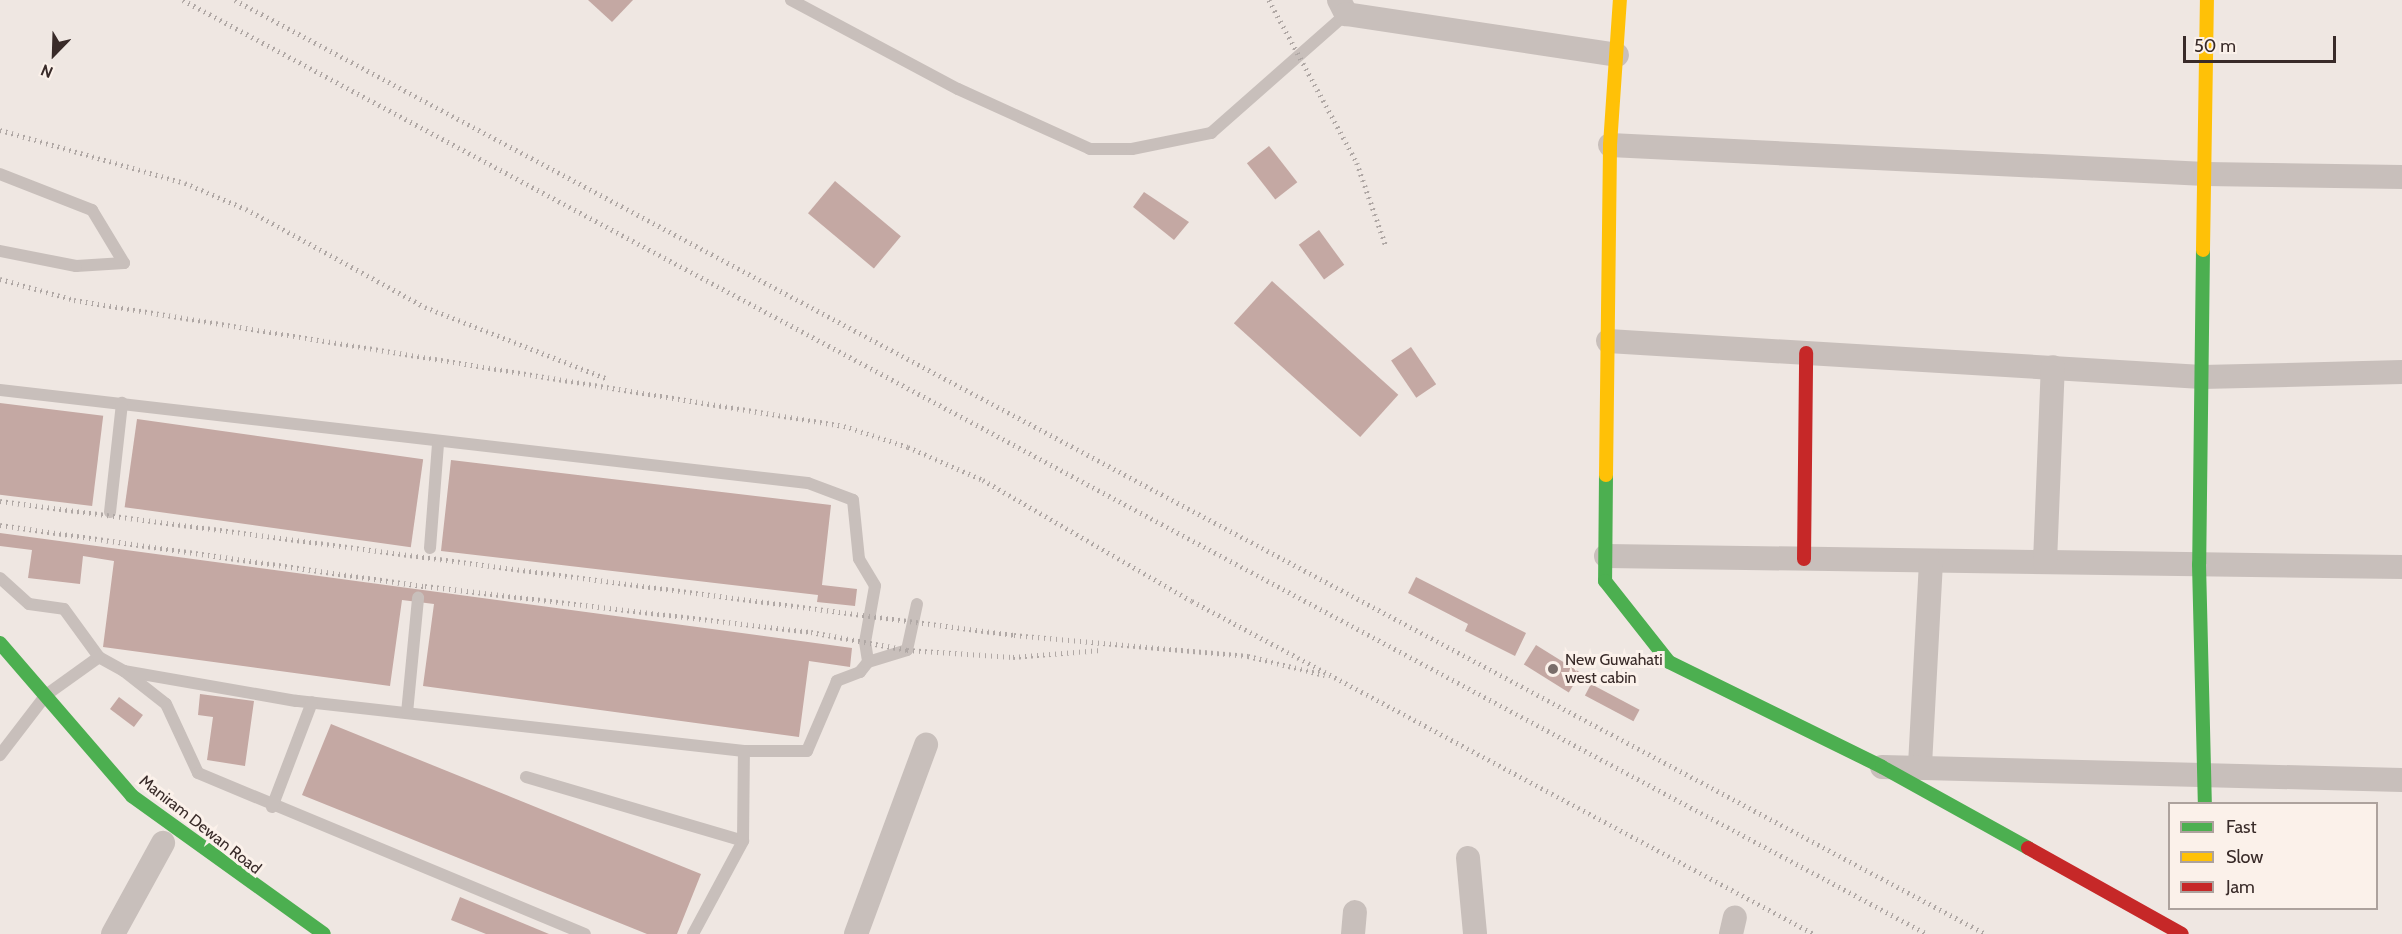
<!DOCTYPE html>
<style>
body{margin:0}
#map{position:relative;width:2402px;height:934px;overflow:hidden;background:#efe7e2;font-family:Cabin,sans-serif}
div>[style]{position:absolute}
.building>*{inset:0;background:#c4a8a3;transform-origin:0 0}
.lane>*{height:12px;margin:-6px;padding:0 6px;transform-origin:6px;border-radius:6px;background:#c8bfbb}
.street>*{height:24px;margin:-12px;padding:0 12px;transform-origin:12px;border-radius:12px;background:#c8bfbb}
.fast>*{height:14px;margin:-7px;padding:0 7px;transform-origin:7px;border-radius:7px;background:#4caf50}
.slow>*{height:14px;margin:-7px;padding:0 7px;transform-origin:7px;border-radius:7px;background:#ffc107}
.jam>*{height:14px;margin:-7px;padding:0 7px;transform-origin:7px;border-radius:7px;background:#c62828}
.rail>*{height:4.5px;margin-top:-2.25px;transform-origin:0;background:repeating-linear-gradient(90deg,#b0a8a5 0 1.5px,transparent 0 6px)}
.dots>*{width:16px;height:16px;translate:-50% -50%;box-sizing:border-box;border:3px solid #fbf1ea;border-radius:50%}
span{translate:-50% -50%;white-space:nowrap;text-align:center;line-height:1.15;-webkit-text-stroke:6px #fbf1ea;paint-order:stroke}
.poi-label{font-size:16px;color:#392b29}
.left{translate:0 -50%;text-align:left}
.street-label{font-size:16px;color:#392b29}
.legend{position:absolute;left:2168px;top:802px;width:210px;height:108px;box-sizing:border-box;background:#fbf1ea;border:2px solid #ada29d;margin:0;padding:8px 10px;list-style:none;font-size:18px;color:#392b29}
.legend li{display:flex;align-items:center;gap:12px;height:30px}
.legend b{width:30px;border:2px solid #ada29d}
.north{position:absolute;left:24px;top:24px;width:60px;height:60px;-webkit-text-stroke:4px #fbf1ea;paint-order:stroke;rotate:203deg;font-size:16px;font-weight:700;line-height:24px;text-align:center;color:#392b29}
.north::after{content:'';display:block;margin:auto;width:21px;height:27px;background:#392b29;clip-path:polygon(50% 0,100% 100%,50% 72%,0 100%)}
.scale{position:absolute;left:2183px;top:36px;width:153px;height:27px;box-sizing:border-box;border:3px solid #392b29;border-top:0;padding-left:8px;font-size:18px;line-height:21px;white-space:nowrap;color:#392b29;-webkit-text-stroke:4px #fbf1ea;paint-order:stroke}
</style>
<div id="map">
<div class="building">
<div style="clip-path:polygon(588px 0,633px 0,612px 22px)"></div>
<div style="left:1269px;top:146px;width:46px;height:28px;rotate:52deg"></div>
<div style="left:835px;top:181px;width:86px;height:42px;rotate:40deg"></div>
<div style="clip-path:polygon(1144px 192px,1189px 222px,1174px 240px,1133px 207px)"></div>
<div style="left:1319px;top:230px;width:43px;height:25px;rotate:54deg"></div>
<div style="left:1272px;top:281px;width:170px;height:57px;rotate:42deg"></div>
<div style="left:1411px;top:347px;width:45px;height:24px;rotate:56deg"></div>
<div style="left:0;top:403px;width:104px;height:91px;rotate:7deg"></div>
<div style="left:137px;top:419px;width:289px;height:89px;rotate:8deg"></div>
<div style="clip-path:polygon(451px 460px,831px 505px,822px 585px,857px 589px,855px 606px,817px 602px,818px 595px,441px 551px)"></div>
<div style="clip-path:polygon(0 533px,852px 648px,850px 667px,809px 661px,799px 737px,423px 686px,434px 604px,402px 600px,390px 686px,103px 647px,114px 561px,83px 556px,80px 584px,28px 578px,32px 550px,0 546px)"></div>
<div style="clip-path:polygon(1416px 577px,1526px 633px,1515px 656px,1465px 631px,1468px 624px,1408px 593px)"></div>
<div style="left:1536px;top:645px;width:53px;height:23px;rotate:32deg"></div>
<div style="left:1591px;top:684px;width:55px;height:13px;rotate:28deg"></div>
<div style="clip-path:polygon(200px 694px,254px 701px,245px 766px,207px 760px,213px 717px,198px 715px)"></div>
<div style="left:119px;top:697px;width:30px;height:15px;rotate:37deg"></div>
<div style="clip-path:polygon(331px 724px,701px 874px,677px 934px,647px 934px,302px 795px)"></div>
<div style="clip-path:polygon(460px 897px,549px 934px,486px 934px,451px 920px)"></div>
</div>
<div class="lane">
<div style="left:791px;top:0;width:189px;rotate:28.1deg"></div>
<div style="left:958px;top:89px;width:145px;rotate:24.4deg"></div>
<div style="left:1090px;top:149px;width:42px"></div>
<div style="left:1132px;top:149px;width:81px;rotate:-11.4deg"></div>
<div style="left:1211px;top:133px;width:180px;rotate:-41.4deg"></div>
<div style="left:0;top:174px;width:99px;rotate:21.4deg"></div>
<div style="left:92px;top:210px;width:62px;rotate:58.9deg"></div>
<div style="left:124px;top:263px;width:48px;rotate:176.4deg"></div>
<div style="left:76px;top:266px;width:77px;rotate:-168.8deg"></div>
<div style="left:0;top:390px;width:813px;rotate:6.57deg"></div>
<div style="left:808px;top:483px;width:48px;rotate:20.7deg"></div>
<div style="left:853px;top:500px;width:59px;rotate:84.2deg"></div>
<div style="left:859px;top:559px;width:31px;rotate:59deg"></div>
<div style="left:875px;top:586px;width:57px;rotate:100.1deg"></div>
<div style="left:865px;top:642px;width:20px;rotate:81deg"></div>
<div style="left:868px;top:662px;width:13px;rotate:129deg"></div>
<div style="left:860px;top:672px;width:25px;rotate:159deg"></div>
<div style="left:837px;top:681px;width:76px;rotate:113.2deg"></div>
<div style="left:807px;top:751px;width:63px;rotate:180deg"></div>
<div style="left:744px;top:751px;width:451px;rotate:-173.6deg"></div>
<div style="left:296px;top:701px;width:175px;rotate:-170.1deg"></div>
<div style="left:124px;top:671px;width:29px;rotate:-151deg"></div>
<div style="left:99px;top:657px;width:65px;rotate:144.4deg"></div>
<div style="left:46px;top:695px;width:76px;rotate:127.5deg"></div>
<div style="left:110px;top:512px;width:110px;rotate:-83.7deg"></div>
<div style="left:430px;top:548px;width:103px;rotate:-85.6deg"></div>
<div style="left:0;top:578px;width:39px;rotate:42deg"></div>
<div style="left:29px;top:604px;width:35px;rotate:8deg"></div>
<div style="left:64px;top:609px;width:59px;rotate:53.9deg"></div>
<div style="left:868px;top:662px;width:41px;rotate:-17.1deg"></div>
<div style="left:907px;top:650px;width:47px;rotate:-77.7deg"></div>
<div style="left:124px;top:671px;width:53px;rotate:38.2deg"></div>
<div style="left:166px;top:704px;width:76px;rotate:65.1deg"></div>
<div style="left:198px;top:773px;width:419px;rotate:22.6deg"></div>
<div style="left:407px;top:713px;width:116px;rotate:-84.5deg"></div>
<div style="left:526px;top:777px;width:226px;rotate:16.4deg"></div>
<div style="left:272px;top:807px;width:112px;rotate:-69.1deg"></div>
<div style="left:693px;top:934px;width:106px;rotate:-61.7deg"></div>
<div style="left:743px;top:841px;width:90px;rotate:-89.4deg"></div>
</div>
<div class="street">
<div style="left:1339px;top:0;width:16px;rotate:63deg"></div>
<div style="left:1346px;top:14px;width:274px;rotate:8.6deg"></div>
<div style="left:1610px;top:145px;width:596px;rotate:2.79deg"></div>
<div style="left:2205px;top:174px;width:197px;rotate:0.9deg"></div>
<div style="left:1608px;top:341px;width:595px;rotate:3.47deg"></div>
<div style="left:2202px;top:377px;width:200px;rotate:-1.4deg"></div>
<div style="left:1606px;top:556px;width:796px;rotate:0.79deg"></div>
<div style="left:2045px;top:562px;width:195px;rotate:-87.7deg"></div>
<div style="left:1920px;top:765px;width:204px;rotate:-86.9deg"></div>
<div style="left:1882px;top:767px;width:520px;rotate:1.43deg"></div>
<div style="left:1468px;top:858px;width:76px;rotate:84.7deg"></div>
<div style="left:113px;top:934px;width:104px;rotate:-61.2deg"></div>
<div style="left:856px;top:934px;width:202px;rotate:-69.7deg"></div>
<div style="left:1353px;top:934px;width:22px;rotate:-85deg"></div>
<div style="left:1731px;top:934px;width:17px;rotate:-77deg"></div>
</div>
<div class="fast">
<div style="left:2203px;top:250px;width:314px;rotate:90.7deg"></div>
<div style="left:2199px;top:564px;width:240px;rotate:88.6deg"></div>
<div style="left:1606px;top:475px;width:106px;rotate:90.5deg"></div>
<div style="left:1605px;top:581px;width:103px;rotate:51.7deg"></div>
<div style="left:1669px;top:662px;width:237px;rotate:26.2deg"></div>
<div style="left:1882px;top:767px;width:167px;rotate:29deg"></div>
<div style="left:0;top:643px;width:202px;rotate:49.2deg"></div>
<div style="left:132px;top:796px;width:236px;rotate:35.7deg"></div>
</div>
<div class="slow">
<div style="left:2203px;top:250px;width:250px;rotate:-89.1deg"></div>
<div style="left:1606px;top:475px;width:330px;rotate:-89.3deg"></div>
<div style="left:1610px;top:145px;width:145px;rotate:-86.1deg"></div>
</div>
<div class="jam">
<div style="left:1804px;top:559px;width:206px;rotate:-89.4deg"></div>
<div style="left:2028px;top:848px;width:176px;rotate:29.2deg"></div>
</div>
<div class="rail">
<div style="left:183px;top:0;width:1978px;rotate:28.17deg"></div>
<div style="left:235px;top:0;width:1985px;rotate:28.08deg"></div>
<div style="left:1269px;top:0;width:185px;rotate:61.6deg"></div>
<div style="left:1357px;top:163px;width:88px;rotate:70.7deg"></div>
<div style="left:0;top:130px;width:192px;rotate:16deg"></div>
<div style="left:185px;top:183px;width:66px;rotate:23.1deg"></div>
<div style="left:246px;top:209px;width:204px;rotate:28.7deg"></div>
<div style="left:425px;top:307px;width:197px;rotate:21.5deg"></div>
<div style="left:0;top:279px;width:77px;rotate:15.8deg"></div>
<div style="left:74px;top:300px;width:780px;rotate:9.29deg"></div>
<div style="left:844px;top:426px;width:67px;rotate:18.2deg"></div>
<div style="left:908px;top:447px;width:82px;rotate:23.7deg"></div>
<div style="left:983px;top:480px;width:241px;rotate:30.1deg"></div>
<div style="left:1192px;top:601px;width:706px;rotate:28.16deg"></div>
<div style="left:0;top:501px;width:1023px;rotate:7.53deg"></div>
<div style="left:1014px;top:635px;width:235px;rotate:5.1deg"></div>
<div style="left:1248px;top:656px;width:79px;rotate:13.9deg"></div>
<div style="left:0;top:525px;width:429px;rotate:8.2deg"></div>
<div style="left:425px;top:586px;width:389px;rotate:6.8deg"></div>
<div style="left:811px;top:632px;width:98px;rotate:10.6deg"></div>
<div style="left:907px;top:650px;width:106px;rotate:3.8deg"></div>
<div style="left:1013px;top:657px;width:88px;rotate:-4.5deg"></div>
</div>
<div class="dots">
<div style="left:1553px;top:669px;background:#796d6a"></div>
</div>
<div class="poi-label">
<span class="left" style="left:1565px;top:669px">New Guwahati<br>west cabin</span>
</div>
<div class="street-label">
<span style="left:200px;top:825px;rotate:38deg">Maniram Dewan Road</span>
</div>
<ul class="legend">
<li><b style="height:8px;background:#4caf50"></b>Fast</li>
<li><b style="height:8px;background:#ffc107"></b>Slow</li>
<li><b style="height:8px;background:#c62828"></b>Jam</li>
</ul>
<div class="north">N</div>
<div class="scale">50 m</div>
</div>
